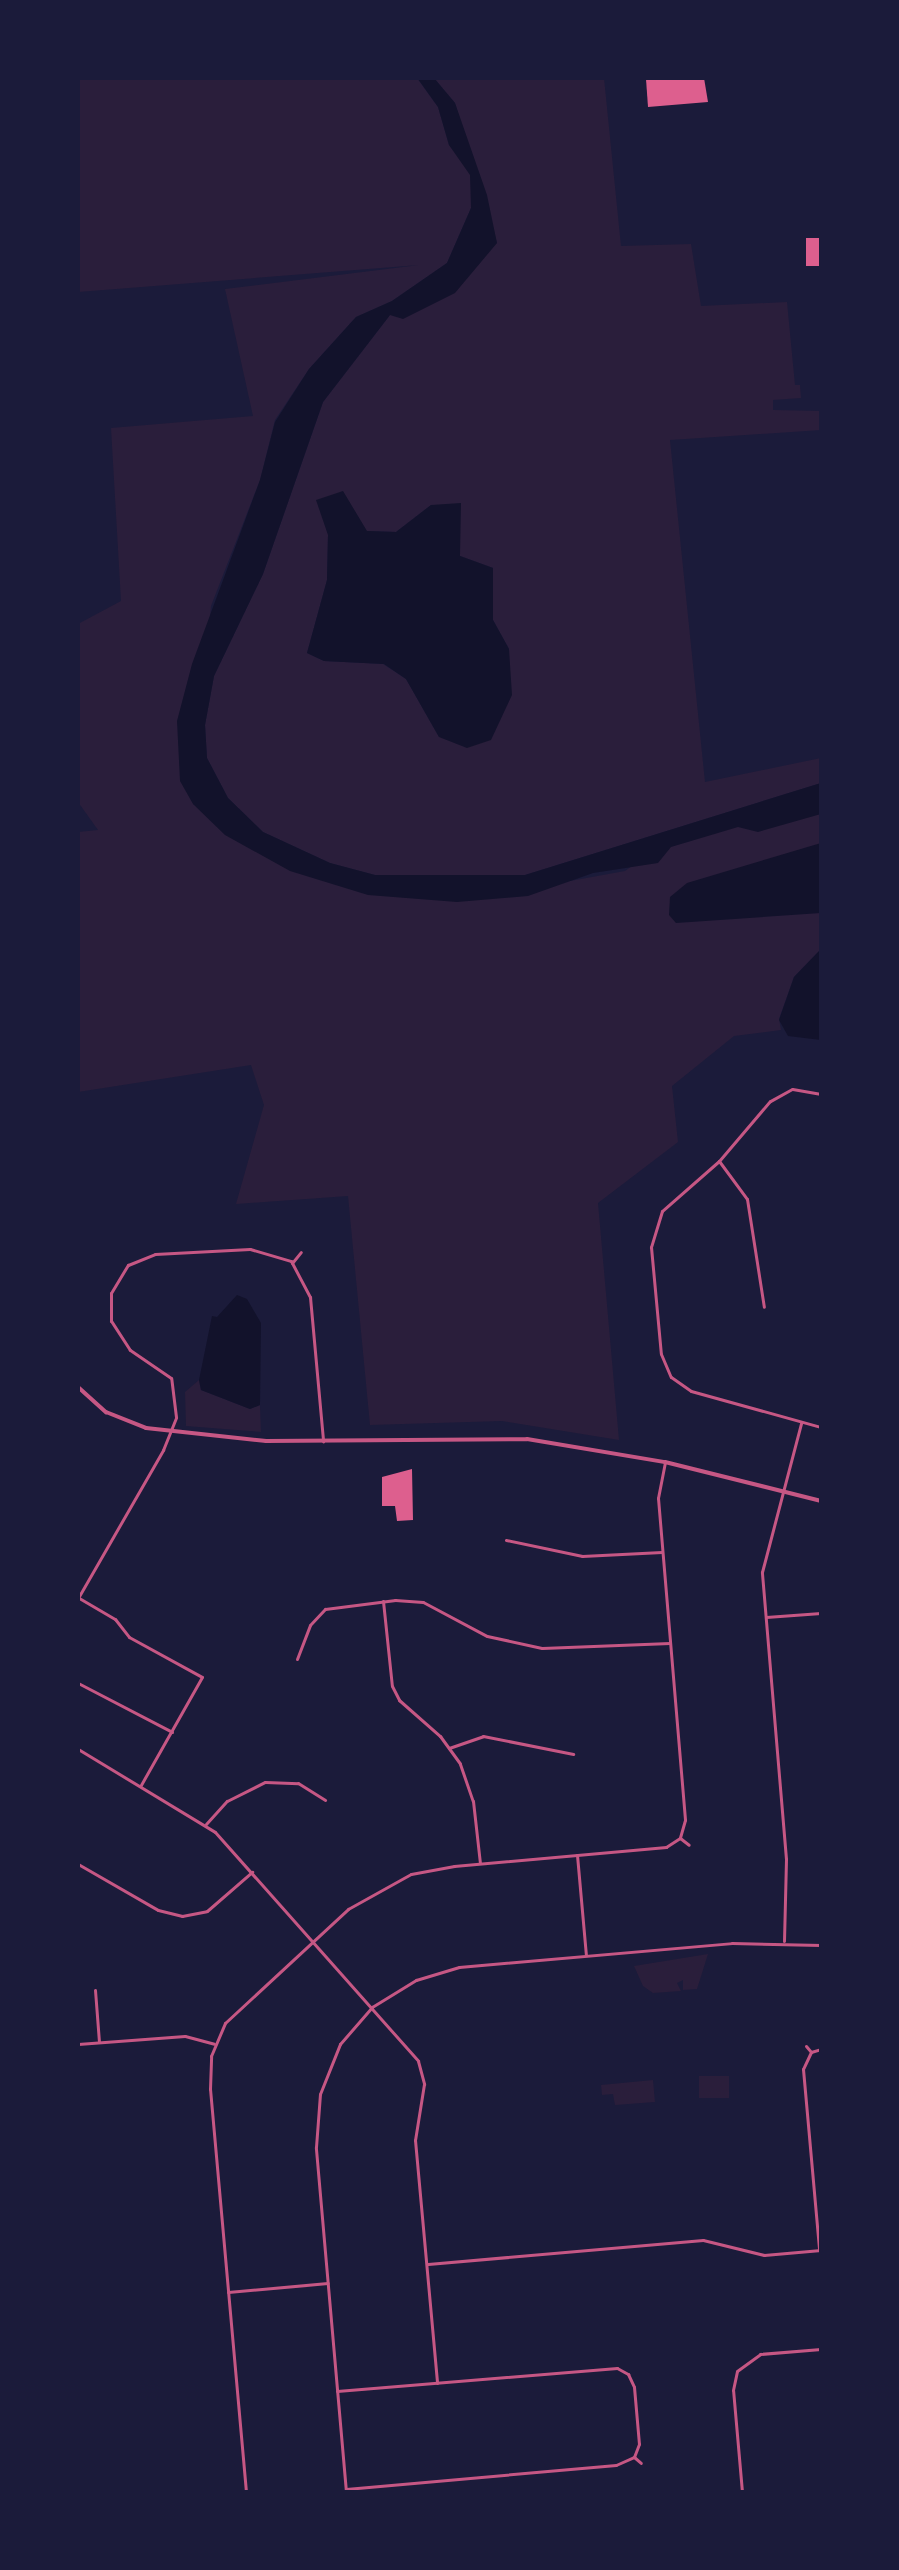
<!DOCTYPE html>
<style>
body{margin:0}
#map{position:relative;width:899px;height:2570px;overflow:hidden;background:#1b1b3a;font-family:"Open Sans",sans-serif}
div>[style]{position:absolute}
.green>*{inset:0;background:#2a1e3b;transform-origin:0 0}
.water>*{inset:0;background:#12122b}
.building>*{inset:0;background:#dd5f8e;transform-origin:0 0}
.minor>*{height:3px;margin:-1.5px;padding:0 1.5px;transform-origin:1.5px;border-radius:1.5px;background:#c65784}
.tertiary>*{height:4px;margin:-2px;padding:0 2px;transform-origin:2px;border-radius:2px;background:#c65784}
span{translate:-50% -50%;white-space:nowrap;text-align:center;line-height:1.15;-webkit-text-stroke:6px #1b1b3a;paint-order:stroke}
.frame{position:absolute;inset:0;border:80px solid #1b1b3a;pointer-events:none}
</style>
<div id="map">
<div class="green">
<div style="clip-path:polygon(78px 78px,417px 78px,438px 107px,449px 145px,473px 173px,471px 208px,447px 263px,392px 301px,356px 317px,309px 369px,275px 420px,260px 480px,211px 606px,193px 804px,355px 888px,570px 881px,625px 871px,657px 848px,821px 801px,821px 949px,794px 977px,779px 1019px,781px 1030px,734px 1036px,672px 1086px,678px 1142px,598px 1203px,619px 1440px,502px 1421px,370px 1425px,348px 1196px,236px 1204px,264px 1105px,251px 1065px,78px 1092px,78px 832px,98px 830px,78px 802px,78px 624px,121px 601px,111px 428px,253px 416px,225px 289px,419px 265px,78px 292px)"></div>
<div style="clip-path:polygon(evenodd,434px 78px,604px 78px,621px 246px,691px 244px,701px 306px,787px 302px,795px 385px,800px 385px,801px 398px,773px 400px,773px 410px,821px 411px,821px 430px,670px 440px,705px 782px,821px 758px,821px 783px,525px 875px,427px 878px,375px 875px,330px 863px,263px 832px,228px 798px,207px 758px,205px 725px,214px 676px,263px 574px,323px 402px,390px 315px,497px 243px,455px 103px,434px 78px,342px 491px,366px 531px,396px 532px,431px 505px,460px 556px,493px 568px,493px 620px,509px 649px,439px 737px,406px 679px,383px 664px,324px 661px,307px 653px,327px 580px,328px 535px,342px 491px)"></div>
<div style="clip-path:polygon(199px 1380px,201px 1390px,250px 1409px,260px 1405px,261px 1432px,186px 1426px,185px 1392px)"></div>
<div style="clip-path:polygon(708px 1954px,697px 1989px,683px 1990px,683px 1980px,677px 1983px,681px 1991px,653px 1993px,643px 1986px,634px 1966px)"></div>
<div style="left:699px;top:2076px;width:30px;height:22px"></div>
<div style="clip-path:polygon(653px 2080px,655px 2102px,615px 2105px,613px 2094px,602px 2095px,601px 2085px)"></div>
</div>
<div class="water">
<div style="clip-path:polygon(434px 78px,455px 103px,487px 195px,497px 243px,455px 293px,403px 319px,390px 315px,323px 402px,263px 574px,214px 676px,205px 725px,207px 758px,228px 798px,263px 832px,330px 863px,375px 875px,525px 875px,821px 783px,821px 814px,758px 832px,738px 827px,671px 847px,658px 863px,593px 873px,528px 896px,457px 902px,368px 895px,290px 871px,225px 835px,193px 804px,180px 781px,177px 721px,192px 664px,260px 480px,275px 422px,309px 369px,356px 317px,392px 301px,447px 263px,471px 208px,470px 175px,449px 145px,438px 107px,418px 79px)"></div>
<div style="clip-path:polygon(343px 491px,367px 531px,396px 532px,431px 505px,461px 503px,460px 556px,493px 568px,493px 620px,509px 649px,512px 695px,491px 740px,467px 748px,439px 737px,406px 679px,384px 664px,324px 661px,307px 653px,327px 580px,328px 535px,316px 500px)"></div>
<div style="clip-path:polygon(821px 843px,821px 913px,676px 923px,669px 915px,670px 897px,687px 883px)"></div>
<div style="clip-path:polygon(821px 949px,821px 1040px,788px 1036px,779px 1020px,794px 977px)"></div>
<div style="clip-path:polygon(237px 1295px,247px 1299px,261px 1323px,260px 1405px,250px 1409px,201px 1390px,199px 1380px,212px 1316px,217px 1317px)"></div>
</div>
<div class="building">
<div style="clip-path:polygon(704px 78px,708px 102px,648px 107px,646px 79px)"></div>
<div style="left:821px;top:238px;width:28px;height:15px;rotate:90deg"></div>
<div style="clip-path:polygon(412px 1469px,413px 1520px,397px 1521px,395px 1506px,382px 1506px,382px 1477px)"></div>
</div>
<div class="minor">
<div style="left:821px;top:1094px;width:29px;rotate:-170deg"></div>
<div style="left:792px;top:1089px;width:25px;rotate:151deg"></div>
<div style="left:770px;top:1101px;width:79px;rotate:130.4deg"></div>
<div style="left:719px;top:1161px;width:76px;rotate:138.7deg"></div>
<div style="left:662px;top:1211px;width:38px;rotate:107deg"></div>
<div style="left:651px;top:1247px;width:107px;rotate:84.7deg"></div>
<div style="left:661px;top:1354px;width:25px;rotate:67deg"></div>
<div style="left:671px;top:1377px;width:24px;rotate:35deg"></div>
<div style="left:691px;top:1391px;width:135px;rotate:15.5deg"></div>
<div style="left:719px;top:1161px;width:47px;rotate:53.6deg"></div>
<div style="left:747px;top:1199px;width:109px;rotate:81.1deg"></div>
<div style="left:292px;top:1263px;width:14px;rotate:-51deg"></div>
<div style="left:665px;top:1462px;width:37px;rotate:101deg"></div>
<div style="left:658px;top:1498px;width:323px;rotate:85.2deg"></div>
<div style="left:685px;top:1820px;width:19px;rotate:106deg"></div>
<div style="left:506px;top:1540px;width:78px;rotate:11.9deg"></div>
<div style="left:582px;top:1556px;width:80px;rotate:-2.9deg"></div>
<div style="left:78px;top:1598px;width:171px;rotate:-60.1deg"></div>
<div style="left:163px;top:1450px;width:35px;rotate:-68deg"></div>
<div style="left:176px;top:1417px;width:39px;rotate:-97deg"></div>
<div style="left:171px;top:1378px;width:50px;rotate:-145.7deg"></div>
<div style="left:130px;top:1350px;width:35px;rotate:-123deg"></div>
<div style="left:111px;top:1321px;width:28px;rotate:-90deg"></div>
<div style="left:111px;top:1293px;width:33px;rotate:-59deg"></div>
<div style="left:128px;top:1265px;width:29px;rotate:-22deg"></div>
<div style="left:155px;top:1254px;width:95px;rotate:-3deg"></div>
<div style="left:250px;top:1249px;width:43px;rotate:16.3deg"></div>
<div style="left:291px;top:1261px;width:41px;rotate:62.2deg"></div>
<div style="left:310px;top:1297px;width:145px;rotate:84.8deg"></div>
<div style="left:79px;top:1598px;width:42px;rotate:30.3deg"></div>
<div style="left:115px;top:1619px;width:23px;rotate:52deg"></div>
<div style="left:129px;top:1637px;width:83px;rotate:28.7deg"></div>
<div style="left:202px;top:1677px;width:124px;rotate:119.5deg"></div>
<div style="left:383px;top:1601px;width:85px;rotate:84deg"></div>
<div style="left:392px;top:1686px;width:16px;rotate:63deg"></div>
<div style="left:399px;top:1700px;width:55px;rotate:41.3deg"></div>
<div style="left:440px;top:1736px;width:34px;rotate:54deg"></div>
<div style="left:460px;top:1764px;width:39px;rotate:71deg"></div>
<div style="left:473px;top:1801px;width:62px;rotate:83.6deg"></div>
<div style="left:766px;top:1617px;width:55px;rotate:-4.2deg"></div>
<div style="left:297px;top:1659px;width:36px;rotate:-69deg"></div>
<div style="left:310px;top:1625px;width:22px;rotate:-47deg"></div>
<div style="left:325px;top:1609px;width:71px;rotate:-7.3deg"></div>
<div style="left:395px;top:1600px;width:28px;rotate:4deg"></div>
<div style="left:423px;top:1602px;width:72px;rotate:28deg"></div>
<div style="left:487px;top:1636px;width:56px;rotate:12.3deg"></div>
<div style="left:542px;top:1648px;width:128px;rotate:-2.2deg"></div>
<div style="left:78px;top:1683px;width:106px;rotate:27.5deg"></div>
<div style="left:449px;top:1748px;width:36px;rotate:-19deg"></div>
<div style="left:483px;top:1736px;width:92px;rotate:11.3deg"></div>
<div style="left:78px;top:1749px;width:160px;rotate:31.2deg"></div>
<div style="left:215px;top:1832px;width:306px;rotate:48.4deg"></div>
<div style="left:418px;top:2061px;width:24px;rotate:75deg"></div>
<div style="left:424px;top:2084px;width:57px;rotate:99.1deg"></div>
<div style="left:415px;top:2140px;width:244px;rotate:84.8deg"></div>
<div style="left:206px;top:1824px;width:31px;rotate:-48deg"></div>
<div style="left:227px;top:1801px;width:42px;rotate:-26.6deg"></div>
<div style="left:265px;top:1782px;width:33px;rotate:2deg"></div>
<div style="left:298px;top:1783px;width:32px;rotate:32deg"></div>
<div style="left:680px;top:1838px;width:11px;rotate:38deg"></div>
<div style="left:577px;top:1855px;width:100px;rotate:84.9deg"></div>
<div style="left:78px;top:1864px;width:92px;rotate:29.9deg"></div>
<div style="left:158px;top:1910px;width:25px;rotate:14deg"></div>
<div style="left:182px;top:1916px;width:25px;rotate:-11deg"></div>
<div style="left:207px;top:1911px;width:60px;rotate:-40.9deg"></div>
<div style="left:784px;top:1941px;width:82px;rotate:-88.6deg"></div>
<div style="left:786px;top:1859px;width:288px;rotate:-94.8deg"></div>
<div style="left:762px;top:1572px;width:154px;rotate:-75.3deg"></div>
<div style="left:95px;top:1990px;width:52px;rotate:85.6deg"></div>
<div style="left:78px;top:2044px;width:107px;rotate:-4.3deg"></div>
<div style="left:185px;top:2036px;width:30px;rotate:15deg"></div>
<div style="left:806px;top:2046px;width:8px;rotate:50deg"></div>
<div style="left:811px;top:2052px;width:19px;rotate:115deg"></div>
<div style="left:803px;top:2069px;width:182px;rotate:84.9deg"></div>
<div style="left:811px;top:2052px;width:10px;rotate:-17deg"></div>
<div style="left:428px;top:2264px;width:276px;rotate:-5deg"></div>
<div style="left:703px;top:2240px;width:63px;rotate:13.8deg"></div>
<div style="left:764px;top:2255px;width:57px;rotate:-5deg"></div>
<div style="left:228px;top:2292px;width:100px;rotate:-5.1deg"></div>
<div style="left:337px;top:2391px;width:281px;rotate:-4.7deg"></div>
<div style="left:617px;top:2368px;width:13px;rotate:29deg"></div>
<div style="left:628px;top:2374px;width:14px;rotate:65deg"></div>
<div style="left:634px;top:2387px;width:57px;rotate:85deg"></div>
<div style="left:639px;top:2444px;width:14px;rotate:111deg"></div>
<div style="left:634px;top:2457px;width:9px;rotate:41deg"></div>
<div style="left:346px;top:2489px;width:271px;rotate:-5.1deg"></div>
<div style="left:616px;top:2465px;width:20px;rotate:-24deg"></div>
<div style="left:246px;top:2492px;width:405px;rotate:-95.1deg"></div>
<div style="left:210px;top:2089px;width:33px;rotate:-88deg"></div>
<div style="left:211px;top:2056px;width:36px;rotate:-67deg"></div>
<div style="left:225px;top:2023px;width:168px;rotate:-42.8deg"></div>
<div style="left:348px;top:1909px;width:72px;rotate:-29.1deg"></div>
<div style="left:411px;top:1874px;width:44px;rotate:-10.5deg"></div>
<div style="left:454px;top:1866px;width:213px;rotate:-5.1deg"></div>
<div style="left:666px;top:1847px;width:17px;rotate:-33deg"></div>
<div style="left:346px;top:2492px;width:346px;rotate:-95deg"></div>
<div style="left:316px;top:2147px;width:53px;rotate:-85.7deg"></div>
<div style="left:320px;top:2094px;width:54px;rotate:-68.2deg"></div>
<div style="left:340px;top:2044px;width:49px;rotate:-49.1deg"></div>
<div style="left:372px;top:2007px;width:52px;rotate:-31.5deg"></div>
<div style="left:416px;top:1980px;width:45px;rotate:-16.8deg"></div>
<div style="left:459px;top:1967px;width:274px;rotate:-5deg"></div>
<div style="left:732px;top:1943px;width:89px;rotate:1.3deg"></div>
<div style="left:742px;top:2492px;width:102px;rotate:-95deg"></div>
<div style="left:733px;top:2390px;width:19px;rotate:-78deg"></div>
<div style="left:737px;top:2371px;width:29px;rotate:-36deg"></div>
<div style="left:760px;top:2354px;width:61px;rotate:-4.7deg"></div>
</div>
<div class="tertiary">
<div style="left:78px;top:1387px;width:38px;rotate:42deg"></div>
<div style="left:106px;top:1412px;width:43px;rotate:21.8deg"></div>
<div style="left:146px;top:1428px;width:121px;rotate:6.2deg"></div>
<div style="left:266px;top:1441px;width:261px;rotate:-0.4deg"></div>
<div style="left:527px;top:1439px;width:140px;rotate:9.5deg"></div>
<div style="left:665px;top:1462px;width:161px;rotate:14deg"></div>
</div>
<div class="frame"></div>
</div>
